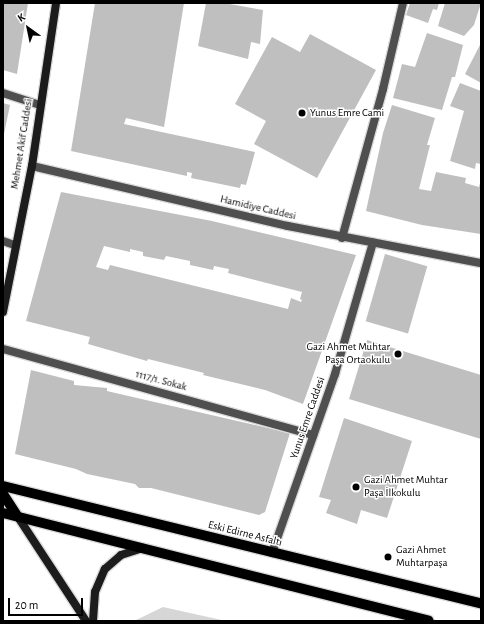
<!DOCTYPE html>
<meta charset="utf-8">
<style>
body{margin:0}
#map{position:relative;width:484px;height:624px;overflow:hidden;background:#fff;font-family:"Alegreya Sans",sans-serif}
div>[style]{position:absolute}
.green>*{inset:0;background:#d6d6d6}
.building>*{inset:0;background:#bfbfbf;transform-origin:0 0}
.roads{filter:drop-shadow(1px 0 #dbdbdb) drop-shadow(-1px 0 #dbdbdb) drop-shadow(0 1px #dbdbdb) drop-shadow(0 -1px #dbdbdb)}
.street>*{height:8px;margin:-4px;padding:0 4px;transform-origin:4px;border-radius:4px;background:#4f4f4f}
.secondary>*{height:8px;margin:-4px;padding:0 4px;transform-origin:4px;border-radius:4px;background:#1c1c1c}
.primary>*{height:10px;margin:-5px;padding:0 5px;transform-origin:5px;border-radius:5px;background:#000}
.dots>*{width:11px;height:11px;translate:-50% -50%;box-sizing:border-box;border:2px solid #fff;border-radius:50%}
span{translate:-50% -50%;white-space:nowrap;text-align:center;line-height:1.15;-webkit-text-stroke:3px #fff;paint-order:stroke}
.poi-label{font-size:11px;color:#000}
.left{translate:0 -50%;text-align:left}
.right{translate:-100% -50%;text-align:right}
.street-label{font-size:11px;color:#000}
.frame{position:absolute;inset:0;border:4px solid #000;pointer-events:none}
.north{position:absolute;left:8px;top:8px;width:40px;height:40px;-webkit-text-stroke:3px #fff;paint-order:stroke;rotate:327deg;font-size:11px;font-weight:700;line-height:16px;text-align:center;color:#000}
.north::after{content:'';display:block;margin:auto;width:14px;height:18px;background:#000;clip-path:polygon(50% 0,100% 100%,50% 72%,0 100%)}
.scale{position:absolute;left:8px;top:598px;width:75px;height:18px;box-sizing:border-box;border:2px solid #000;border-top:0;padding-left:5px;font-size:12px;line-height:14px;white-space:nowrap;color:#000;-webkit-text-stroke:3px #fff;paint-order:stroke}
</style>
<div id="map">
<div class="green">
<div style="clip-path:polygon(163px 607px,226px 621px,134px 621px)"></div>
</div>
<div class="building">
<div style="clip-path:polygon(3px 3px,28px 3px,17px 74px,3px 70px)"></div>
<div style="clip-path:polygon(95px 3px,184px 3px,164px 127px,126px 118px,124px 124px,255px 152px,246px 185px,241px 184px,240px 188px,191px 178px,192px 173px,187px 172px,187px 176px,71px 151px)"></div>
<div style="clip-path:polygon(206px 3px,224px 3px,263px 10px,260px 44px,251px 42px,248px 59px,198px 46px)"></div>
<div style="clip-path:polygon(410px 3px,439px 3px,437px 10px,433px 9px,428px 23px,406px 15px)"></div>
<div style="clip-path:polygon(445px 3px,481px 3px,474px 25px,464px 36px,438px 26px)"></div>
<div style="clip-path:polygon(427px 33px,463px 45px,455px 77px,452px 77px,442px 110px,393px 98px,402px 64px,415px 67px)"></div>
<div style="clip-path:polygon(310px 34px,376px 70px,317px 178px,254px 144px,266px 121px,235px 104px,272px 37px,300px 52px)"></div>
<div style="clip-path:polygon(481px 43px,481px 83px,465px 74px)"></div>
<div style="clip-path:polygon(460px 83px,481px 91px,481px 164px,476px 163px,475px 169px,450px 161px,464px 111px,450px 106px)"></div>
<div style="clip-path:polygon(3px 103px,10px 105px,4px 134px,3px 133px)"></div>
<div style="clip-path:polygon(392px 105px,435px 118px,427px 145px,430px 145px,419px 189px,431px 191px,436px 172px,466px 178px,465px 183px,479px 187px,481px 179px,481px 234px,422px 225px,366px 211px,383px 133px)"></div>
<div style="clip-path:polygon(evenodd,61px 192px,212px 221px,356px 255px,303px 404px,265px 390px,203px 375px,204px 373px,148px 359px,147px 361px,88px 344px,90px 337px,26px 321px,61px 192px,104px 246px,130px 252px,130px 249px,143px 252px,143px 256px,164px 260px,166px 256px,190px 261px,190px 265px,213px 270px,214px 266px,229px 269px,228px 273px,302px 292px,300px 299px,302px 300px,301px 302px,291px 298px,288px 309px,110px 265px,108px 270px,96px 267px,104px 246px)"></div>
<div style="left:385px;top:254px;width:44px;height:70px;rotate:16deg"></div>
<div style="clip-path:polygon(367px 340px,481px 375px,481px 439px,349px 399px)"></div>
<div style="clip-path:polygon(31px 370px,74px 381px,74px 385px,107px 388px,107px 391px,124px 395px,290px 433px,265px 512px,259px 515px,151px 488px,139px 488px,135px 484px,87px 474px,76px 469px,15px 454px)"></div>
<div style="clip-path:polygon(344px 418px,412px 441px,387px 518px,361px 510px,357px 524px,326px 513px,331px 500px,319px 497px)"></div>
</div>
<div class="roads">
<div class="street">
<div style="left:3px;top:93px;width:38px;rotate:18deg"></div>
<div style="left:32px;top:166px;width:263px;rotate:13.2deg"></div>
<div style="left:288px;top:226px;width:197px;rotate:10.9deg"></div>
<div style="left:342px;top:238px;width:155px;rotate:-74.6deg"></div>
<div style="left:383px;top:89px;width:88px;rotate:-76.9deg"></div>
<div style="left:3px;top:241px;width:12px;rotate:20deg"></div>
<div style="left:3px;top:349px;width:322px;rotate:15.5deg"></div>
<div style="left:272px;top:553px;width:190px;rotate:-70.6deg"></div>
<div style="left:335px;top:374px;width:137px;rotate:-73.9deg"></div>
</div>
<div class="secondary">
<div style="left:3px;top:312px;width:149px;rotate:-78.8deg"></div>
<div style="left:32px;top:166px;width:165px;rotate:-81.6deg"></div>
<div style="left:18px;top:517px;width:124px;rotate:56.8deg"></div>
<div style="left:93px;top:621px;width:29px;rotate:-86deg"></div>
<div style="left:95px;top:592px;width:25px;rotate:-67deg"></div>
<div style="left:105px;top:569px;width:21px;rotate:-41deg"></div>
<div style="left:121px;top:555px;width:23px;rotate:-18deg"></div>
</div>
<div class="primary">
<div style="left:3px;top:486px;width:492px;rotate:13.8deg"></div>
<div style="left:3px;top:494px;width:27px;rotate:57deg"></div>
<div style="left:3px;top:513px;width:439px;rotate:14.2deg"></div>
</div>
</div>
<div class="dots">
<div style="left:302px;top:113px;background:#000"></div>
<div style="left:398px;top:354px;background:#000"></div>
<div style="left:356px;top:487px;background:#000"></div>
<div style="left:388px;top:557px;background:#000"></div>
</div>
<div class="poi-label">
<span class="left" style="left:310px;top:113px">Yunus Emre Cami</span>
<span class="right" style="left:390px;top:354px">Gazi Ahmet Muhtar<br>Paşa Ortaokulu</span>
<span class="left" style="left:364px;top:487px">Gazi Ahmet Muhtar<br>Paşa İlkokulu</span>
<span class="left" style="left:396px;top:557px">Gazi Ahmet<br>Muhtarpaşa</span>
</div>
<div class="street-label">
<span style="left:22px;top:144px;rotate:-81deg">Mehmet Akif Caddesi</span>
<span style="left:258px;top:208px;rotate:13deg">Hamidiye Caddesi</span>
<span style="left:161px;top:381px;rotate:15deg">1117/1. Sokak</span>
<span style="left:308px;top:418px;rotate:-71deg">Yunus Emre Caddesi</span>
<span style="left:245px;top:534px;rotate:14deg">Eski Edirne Asfaltı</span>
</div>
<div class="frame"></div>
<div class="north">K</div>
<div class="scale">20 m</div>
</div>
